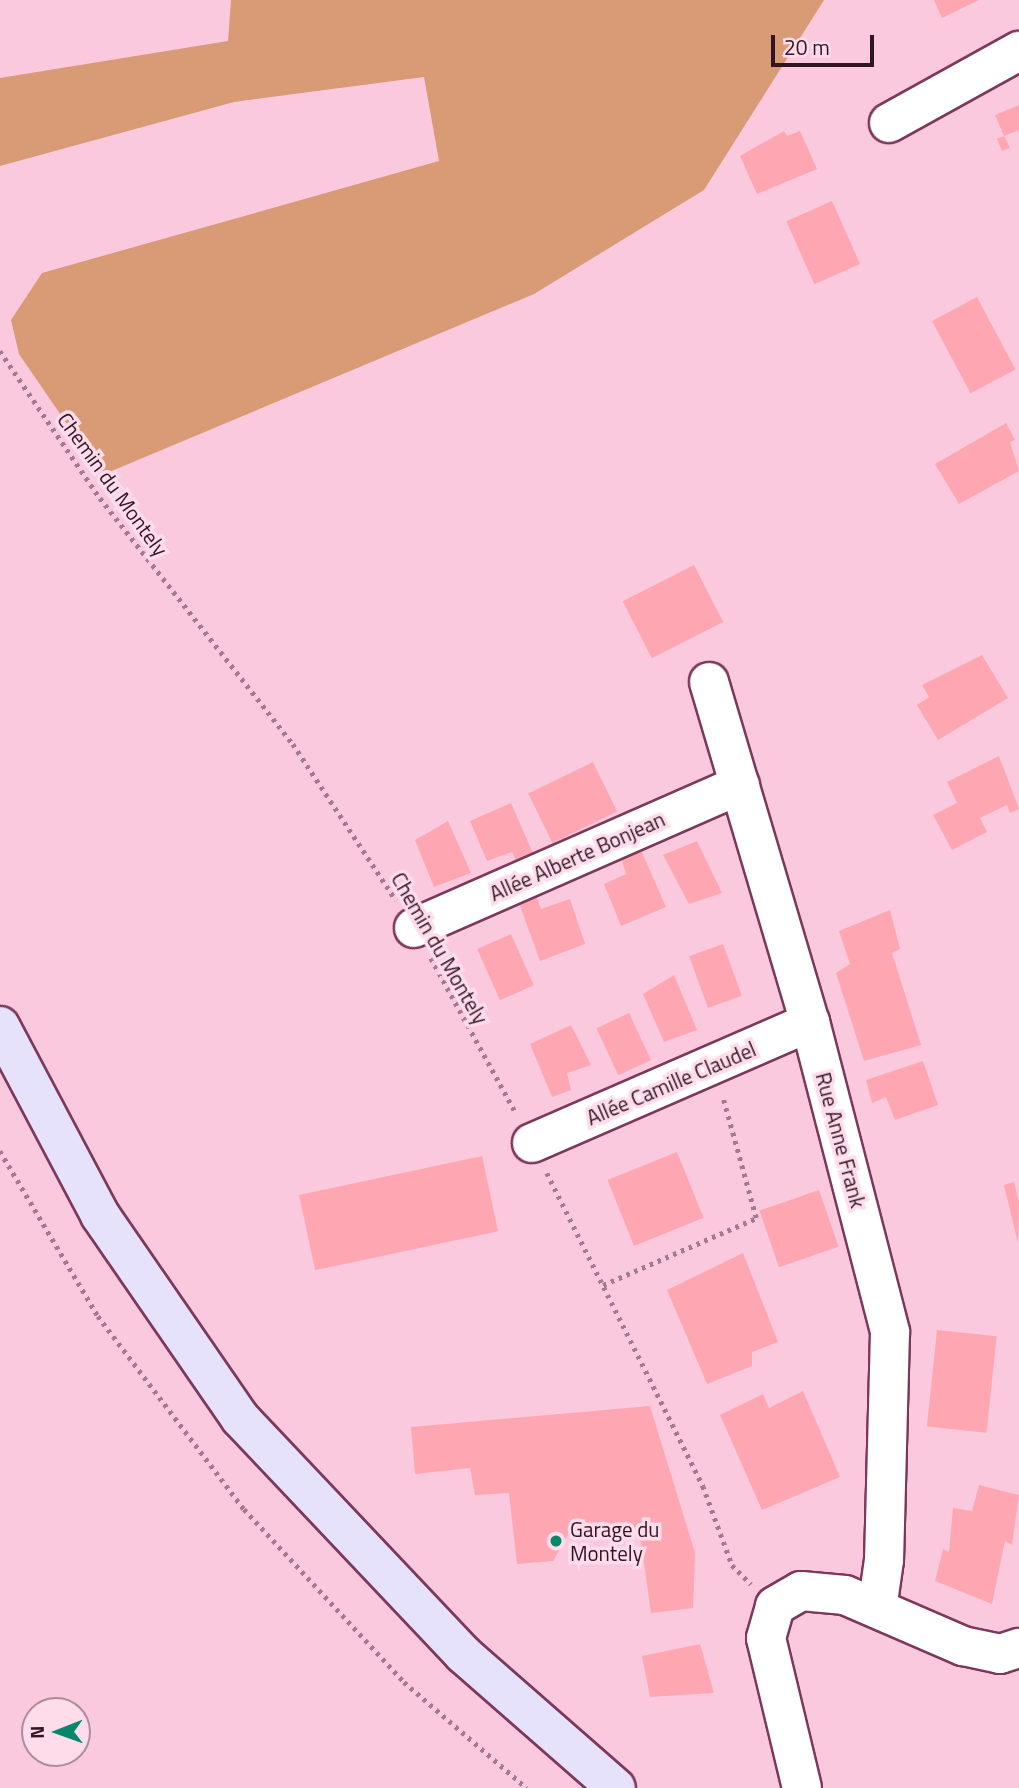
<!DOCTYPE html>
<meta charset="utf-8">
<style>
body{margin:0}
#map{position:relative;width:1019px;height:1788px;overflow:hidden;background:#fbc9de;font-family:"Titillium Web",sans-serif}
div>[style]{position:absolute}
.forest>*{inset:0;background:#d99a76}
.building>*{inset:0;background:#fea7b2;transform-origin:0 0}
.path>*{height:4.5px;margin-top:-2.25px;transform-origin:0;background:repeating-linear-gradient(90deg,#a37a8c 0 3.5px,transparent 0 8.5px)}
.roads{filter:drop-shadow(2px 0 #7c385a) drop-shadow(-2px 0 #7c385a) drop-shadow(0 2px #7c385a) drop-shadow(0 -2px #7c385a)}
.street>*{height:38px;margin:-19px;padding:0 19px;transform-origin:19px;border-radius:19px;background:#fff}
.secondary>*{height:38px;margin:-19px;padding:0 19px;transform-origin:19px;border-radius:19px;background:#e7e2fb}
.dots>*{width:19px;height:19px;translate:-50% -50%;box-sizing:border-box;border:4px solid #fedcea;border-radius:50%}
span{translate:-50% -50%;white-space:nowrap;text-align:center;line-height:1.15;-webkit-text-stroke:7px #fedcea;paint-order:stroke}
.street-label{font-size:21px;color:#321523}
.poi-label{font-size:21px;color:#321523}
.left{translate:0 -50%;text-align:left}
.north{position:absolute;left:21px;top:1697px;width:70px;height:70px;box-sizing:border-box;background:#fedcea;border:2px solid #ac8c9a;border-radius:50%;rotate:269deg;font-size:19px;font-weight:700;line-height:28px;text-align:center;color:#321523}
.north::after{content:'';display:block;margin:auto;width:24px;height:32px;background:#04876b;clip-path:polygon(50% 0,100% 100%,50% 72%,0 100%)}
.scale{position:absolute;left:771px;top:35px;width:103px;height:32px;box-sizing:border-box;border:4px solid #321523;border-top:0;padding-left:9px;font-size:21px;line-height:24px;white-space:nowrap;color:#321523;-webkit-text-stroke:5px #fedcea;paint-order:stroke}
</style>
<div id="map">
<div class="forest">
<div style="clip-path:polygon(231px 0,824px 0,704px 190px,534px 294px,102px 475px,19px 354px,11px 320px,42px 273px,439px 161px,424px 77px,234px 102px,0 166px,0 78px,228px 41px)"></div>
</div>
<div class="building">
<div style="clip-path:polygon(934px 0,979px 0,942px 18px)"></div>
<div style="clip-path:polygon(1019px 105px,1019px 130px,1004px 136px,1010px 148px,1002px 151px,997px 139px,1004px 136px,995px 115px)"></div>
<div style="clip-path:polygon(784px 131px,787px 136px,800px 131px,817px 169px,757px 194px,740px 156px)"></div>
<div style="left:832px;top:201px;width:69px;height:50px;rotate:66deg"></div>
<div style="left:977px;top:297px;width:82px;height:51px;rotate:62deg"></div>
<div style="clip-path:polygon(1006px 423px,1015px 440px,1010px 442px,1019px 471px,959px 504px,935px 464px)"></div>
<div style="left:694px;top:565px;width:64px;height:80px;rotate:63deg"></div>
<div style="clip-path:polygon(982px 655px,1008px 698px,938px 740px,917px 705px,929px 697px,922px 685px)"></div>
<div style="clip-path:polygon(999px 756px,1019px 809px,1010px 813px,1007px 805px,980px 818px,987px 832px,952px 850px,933px 815px,957px 803px,947px 782px)"></div>
<div style="left:593px;top:762px;width:55px;height:72px;rotate:64deg"></div>
<div style="clip-path:polygon(511px 803px,535px 858px,519px 868px,512px 852px,487px 861px,470px 821px)"></div>
<div style="clip-path:polygon(448px 821px,471px 873px,434px 887px,415px 840px)"></div>
<div style="clip-path:polygon(697px 841px,722px 893px,689px 904px,663px 855px)"></div>
<div style="clip-path:polygon(640px 848px,666px 907px,621px 926px,604px 884px,626px 874px,621px 857px)"></div>
<div style="clip-path:polygon(536px 895px,541px 909px,570px 899px,585px 944px,540px 961px,519px 903px)"></div>
<div style="clip-path:polygon(890px 910px,900px 949px,892px 953px,921px 1045px,864px 1061px,836px 973px,850px 964px,839px 931px)"></div>
<div style="left:511px;top:934px;width:56px;height:37px;rotate:66deg"></div>
<div style="left:723px;top:944px;width:55px;height:36px;rotate:70deg"></div>
<div style="clip-path:polygon(674px 975px,697px 1030px,664px 1042px,643px 994px)"></div>
<div style="left:629px;top:1013px;width:52px;height:36px;rotate:65deg"></div>
<div style="clip-path:polygon(571px 1025px,591px 1065px,567px 1073px,571px 1090px,552px 1097px,530px 1044px)"></div>
<div style="clip-path:polygon(923px 1061px,938px 1105px,895px 1120px,886px 1097px,872px 1103px,866px 1080px)"></div>
<div style="left:677px;top:1152px;width:71px;height:75px;rotate:68deg"></div>
<div style="left:482px;top:1156px;width:77px;height:187px;rotate:78deg"></div>
<div style="clip-path:polygon(1014px 1182px,1019px 1202px,1018px 1243px,1004px 1185px)"></div>
<div style="left:819px;top:1190px;width:60px;height:63px;rotate:71deg"></div>
<div style="clip-path:polygon(743px 1253px,778px 1342px,752px 1352px,752px 1366px,707px 1384px,667px 1290px)"></div>
<div style="left:937px;top:1330px;width:60px;height:97px;rotate:6deg"></div>
<div style="clip-path:polygon(803px 1391px,840px 1477px,762px 1510px,720px 1415px,763px 1394px,769px 1408px)"></div>
<div style="clip-path:polygon(650px 1406px,695px 1553px,693px 1608px,651px 1613px,639px 1528px,568px 1535px,553px 1561px,517px 1564px,509px 1493px,475px 1495px,470px 1468px,415px 1474px,411px 1427px)"></div>
<div style="clip-path:polygon(979px 1485px,1019px 1495px,1012px 1545px,1005px 1541px,992px 1604px,935px 1581px,943px 1549px,949px 1552px,953px 1508px,972px 1511px)"></div>
<div style="clip-path:polygon(700px 1644px,714px 1693px,650px 1697px,642px 1656px)"></div>
</div>
<div class="path">
<div style="left:0;top:351px;width:178px;rotate:55.8deg"></div>
<div style="left:100px;top:498px;width:313px;rotate:51.9deg"></div>
<div style="left:293px;top:744px;width:187px;rotate:56.6deg"></div>
<div style="left:431px;top:958px;width:177px;rotate:61.3deg"></div>
<div style="left:0;top:1151px;width:192px;rotate:59.3deg"></div>
<div style="left:98px;top:1316px;width:242px;rotate:52.9deg"></div>
<div style="left:244px;top:1509px;width:236px;rotate:47.2deg"></div>
<div style="left:404px;top:1682px;width:162px;rotate:40.8deg"></div>
<div style="left:547px;top:1173px;width:350px;rotate:63.5deg"></div>
<div style="left:703px;top:1486px;width:84px;rotate:69.8deg"></div>
<div style="left:732px;top:1565px;width:27px;rotate:45deg"></div>
<div style="left:603px;top:1285px;width:167px;rotate:-23.6deg"></div>
<div style="left:756px;top:1218px;width:124px;rotate:-105.4deg"></div>
</div>
<div class="roads">
<div class="street">
<div style="left:889px;top:123px;width:149px;rotate:-29deg"></div>
<div style="left:709px;top:682px;width:355px;rotate:73.5deg"></div>
<div style="left:810px;top:1022px;width:320px;rotate:75.5deg"></div>
<div style="left:890px;top:1332px;width:228px;rotate:91.5deg"></div>
<div style="left:884px;top:1560px;width:49px;rotate:98.1deg"></div>
<div style="left:414px;top:928px;width:356px;rotate:-23.7deg"></div>
<div style="left:532px;top:1143px;width:303px;rotate:-23.5deg"></div>
<div style="left:802px;top:1788px;width:154px;rotate:-103.5deg"></div>
<div style="left:766px;top:1638px;width:33px;rotate:-74deg"></div>
<div style="left:775px;top:1606px;width:30px;rotate:-30deg"></div>
<div style="left:801px;top:1591px;width:44px;rotate:5.2deg"></div>
<div style="left:845px;top:1595px;width:129px;rotate:23.4deg"></div>
<div style="left:963px;top:1646px;width:38px;rotate:12deg"></div>
<div style="left:1000px;top:1654px;width:20px;rotate:-18deg"></div>
</div>
<div class="secondary">
<div style="left:0;top:1026px;width:214px;rotate:62.1deg"></div>
<div style="left:100px;top:1215px;width:247px;rotate:55.4deg"></div>
<div style="left:240px;top:1418px;width:325px;rotate:46.6deg"></div>
<div style="left:463px;top:1654px;width:203px;rotate:41.2deg"></div>
</div>
</div>
<div class="dots">
<div style="left:556px;top:1541px;background:#04876b"></div>
</div>
<div class="street-label">
<span style="left:113px;top:484px;rotate:54deg">Chemin du Montely</span>
<span style="left:577px;top:856px;rotate:-24deg">Allée Alberte Bonjean</span>
<span style="left:440px;top:948px;rotate:60deg">Chemin du Montely</span>
<span style="left:671px;top:1083px;rotate:-23deg">Allée Camille Claudel</span>
<span style="left:841px;top:1140px;rotate:75deg">Rue Anne Frank</span>
</div>
<div class="poi-label">
<span class="left" style="left:570px;top:1541px">Garage du<br>Montely</span>
</div>
<div class="north">N</div>
<div class="scale">20 m</div>
</div>
